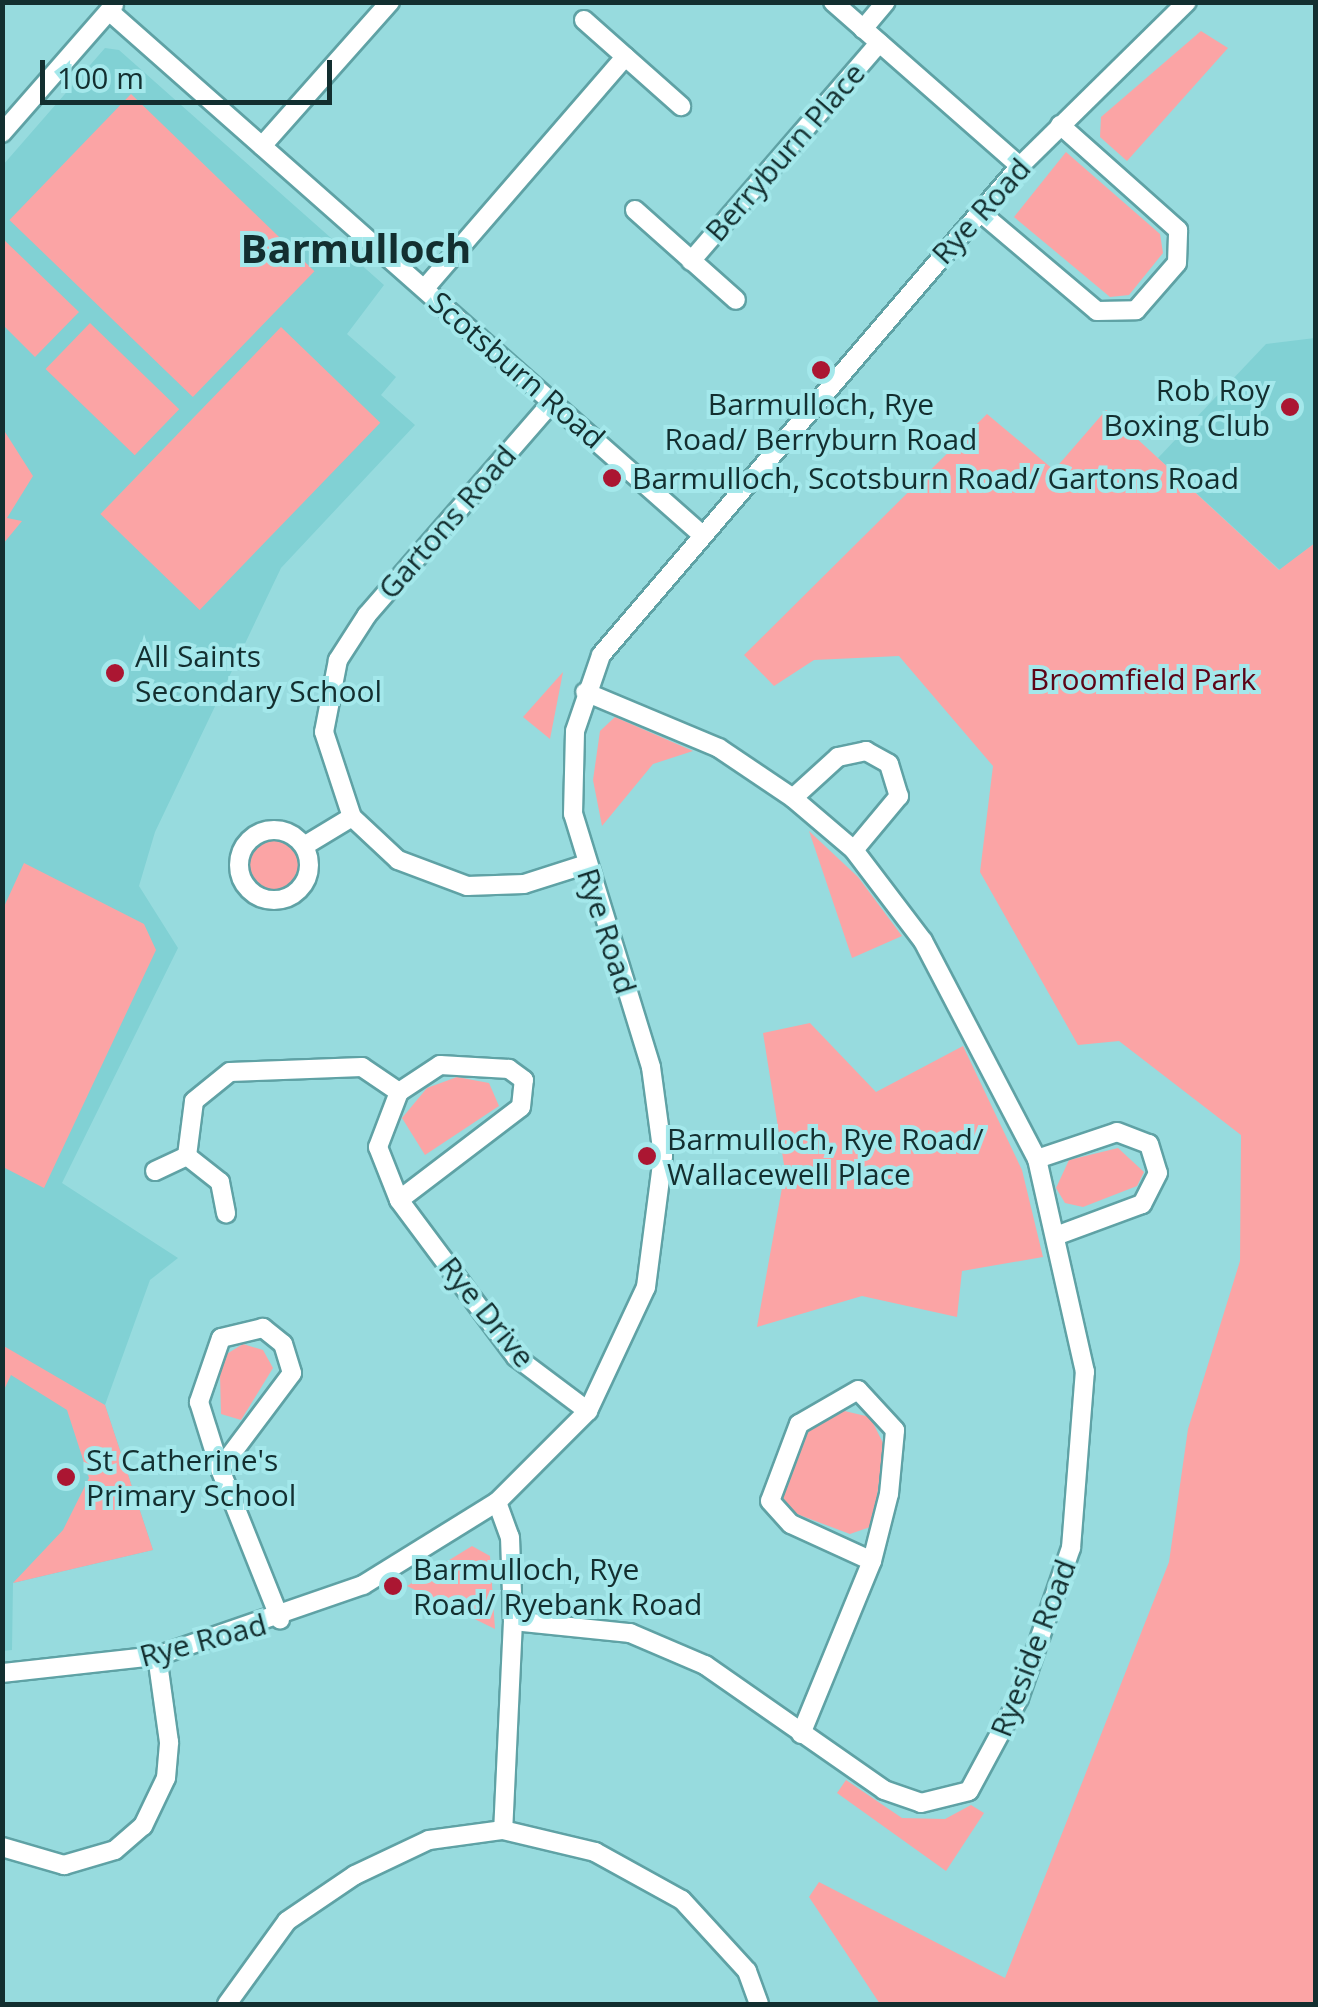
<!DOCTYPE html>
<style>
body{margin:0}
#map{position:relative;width:1318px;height:2007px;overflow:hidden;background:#97dbde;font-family:"Open Sans",sans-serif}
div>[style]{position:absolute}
.built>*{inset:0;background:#81d1d4}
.green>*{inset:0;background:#fba4a5;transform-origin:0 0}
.round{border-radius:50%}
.roads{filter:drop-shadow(2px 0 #5fa2a5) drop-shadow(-2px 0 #5fa2a5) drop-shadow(0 2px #5fa2a5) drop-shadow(0 -2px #5fa2a5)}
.minor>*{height:18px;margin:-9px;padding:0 9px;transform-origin:9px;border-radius:9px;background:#fff}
.minor>.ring{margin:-9px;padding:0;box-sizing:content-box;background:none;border:18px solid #fff;border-radius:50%}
.dots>*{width:28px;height:28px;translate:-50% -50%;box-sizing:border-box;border:5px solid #a4e8eb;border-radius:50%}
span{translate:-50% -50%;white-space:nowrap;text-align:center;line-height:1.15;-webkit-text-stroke:8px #a4e8eb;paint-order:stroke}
.street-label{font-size:30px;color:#132f30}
.poi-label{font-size:30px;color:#132f30}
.right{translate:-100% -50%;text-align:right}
.left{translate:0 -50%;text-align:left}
.park-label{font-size:30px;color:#5d0416}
.district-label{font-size:40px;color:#132f30;font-weight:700}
.frame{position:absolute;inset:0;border:5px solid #132f30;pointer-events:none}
.scale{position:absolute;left:40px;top:60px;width:292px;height:45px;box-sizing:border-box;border:5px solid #132f30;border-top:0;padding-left:12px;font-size:30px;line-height:35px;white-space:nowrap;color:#132f30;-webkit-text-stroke:8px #a4e8eb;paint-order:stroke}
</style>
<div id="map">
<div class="built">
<div style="clip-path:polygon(105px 48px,119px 50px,384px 285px,347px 334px,396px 377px,381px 395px,415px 425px,281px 568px,155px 832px,139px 886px,178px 948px,62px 1183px,178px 1258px,150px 1280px,105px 1405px,153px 1550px,13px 1583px,12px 1650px,3px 1651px,3px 165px)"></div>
<div style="clip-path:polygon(1315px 338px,1315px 543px,1280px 570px,1158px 458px,1266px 344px)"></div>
</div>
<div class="green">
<div style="clip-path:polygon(1201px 31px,1228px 48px,1127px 161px,1100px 137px,1101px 117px)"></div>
<div style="left:131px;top:94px;width:255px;height:175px;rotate:44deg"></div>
<div style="clip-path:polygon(1066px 152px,1160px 234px,1163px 253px,1129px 295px,1110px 297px,1014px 217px)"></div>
<div style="clip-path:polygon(2px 238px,79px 312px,35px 357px,3px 325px)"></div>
<div style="left:90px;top:323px;width:124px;height:64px;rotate:44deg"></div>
<div style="left:281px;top:327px;width:138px;height:260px;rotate:44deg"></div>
<div style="clip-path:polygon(1106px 410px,1279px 570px,1315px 543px,1315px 2004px,880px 2004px,809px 1897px,819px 1882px,1005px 1978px,1169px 1562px,1188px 1429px,1240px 1261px,1241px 1135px,1119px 1041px,1078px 1045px,980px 872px,993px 766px,899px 656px,814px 660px,774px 686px,744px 655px,987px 414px,1054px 470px)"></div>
<div style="clip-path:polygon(5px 432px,33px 476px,7px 518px,22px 521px,3px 544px)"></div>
<div style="clip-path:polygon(563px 672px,550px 739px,523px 717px)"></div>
<div style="clip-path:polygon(615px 717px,693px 751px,653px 764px,602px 826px,593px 780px,600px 731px)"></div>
<div style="clip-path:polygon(809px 831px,858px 877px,902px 936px,852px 958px)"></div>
<div class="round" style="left:248px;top:839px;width:52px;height:52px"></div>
<div style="clip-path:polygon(24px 863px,144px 924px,156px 950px,44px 1188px,3px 1167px,3px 909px)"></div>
<div style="clip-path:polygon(810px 1023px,876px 1092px,963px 1046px,1022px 1170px,1043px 1257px,962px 1271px,957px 1317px,862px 1296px,757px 1327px,785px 1171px,763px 1033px)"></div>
<div style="clip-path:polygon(457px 1077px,489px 1083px,499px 1106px,425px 1155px,402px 1118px,427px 1088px)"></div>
<div style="clip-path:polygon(1118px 1148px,1144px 1172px,1137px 1186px,1083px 1207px,1065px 1203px,1056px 1188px,1069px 1160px)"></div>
<div style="clip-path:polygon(243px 1344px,263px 1350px,273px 1368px,241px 1420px,221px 1414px,220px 1374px,225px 1355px)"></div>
<div style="clip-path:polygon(2px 1345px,105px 1405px,153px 1550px,13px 1583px,63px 1530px,89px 1478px,67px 1410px,11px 1375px,3px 1392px)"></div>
<div style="clip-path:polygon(836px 1409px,870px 1417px,884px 1445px,873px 1526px,850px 1534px,794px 1513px,781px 1495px,781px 1473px,813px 1424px)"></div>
<div style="clip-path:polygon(472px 1546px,490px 1556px,495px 1629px,407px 1586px)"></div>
<div style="clip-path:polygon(846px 1780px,902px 1818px,945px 1819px,971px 1805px,984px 1813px,946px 1871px,837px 1793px)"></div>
</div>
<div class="roads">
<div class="minor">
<div style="left:833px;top:2px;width:249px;rotate:41.3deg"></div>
<div style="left:109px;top:11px;width:787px;rotate:41.45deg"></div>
<div style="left:584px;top:20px;width:130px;rotate:41.6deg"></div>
<div style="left:863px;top:29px;width:35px;rotate:-50deg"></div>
<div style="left:2px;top:133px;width:170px;rotate:-48.8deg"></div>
<div style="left:262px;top:146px;width:193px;rotate:-48.4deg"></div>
<div style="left:635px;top:210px;width:135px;rotate:41.7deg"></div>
<div style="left:980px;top:212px;width:153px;rotate:40.2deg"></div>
<div style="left:1097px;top:311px;width:39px;rotate:-1deg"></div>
<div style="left:1136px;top:310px;width:62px;rotate:-48.9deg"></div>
<div style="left:1177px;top:263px;width:33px;rotate:-88deg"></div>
<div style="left:1178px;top:230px;width:158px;rotate:-138.3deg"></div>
<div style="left:691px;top:261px;width:288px;rotate:-49.2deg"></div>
<div style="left:425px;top:288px;width:306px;rotate:-49.1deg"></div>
<div style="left:553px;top:401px;width:284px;rotate:131deg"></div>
<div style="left:367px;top:615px;width:54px;rotate:122.8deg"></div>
<div style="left:338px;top:660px;width:73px;rotate:101deg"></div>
<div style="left:324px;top:732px;width:89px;rotate:71.8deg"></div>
<div style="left:352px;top:817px;width:63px;rotate:43.1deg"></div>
<div style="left:398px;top:860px;width:74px;rotate:20.6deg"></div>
<div style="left:467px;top:886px;width:57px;rotate:-2deg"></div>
<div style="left:524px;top:884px;width:63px;rotate:-17.6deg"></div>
<div style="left:793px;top:798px;width:61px;rotate:-42.3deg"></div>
<div style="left:838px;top:757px;width:29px;rotate:-12deg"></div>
<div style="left:866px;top:751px;width:26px;rotate:29deg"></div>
<div style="left:889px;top:764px;width:34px;rotate:73deg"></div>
<div style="left:899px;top:796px;width:70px;rotate:129.8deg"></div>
<div class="ring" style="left:239px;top:830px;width:52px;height:52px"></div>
<div style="left:304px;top:846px;width:56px;rotate:-31.1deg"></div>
<div style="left:187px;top:1156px;width:55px;rotate:-82.7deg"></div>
<div style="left:194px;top:1101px;width:46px;rotate:-38.9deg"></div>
<div style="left:230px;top:1072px;width:132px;rotate:-2.2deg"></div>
<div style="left:362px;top:1067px;width:45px;rotate:34deg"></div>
<div style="left:1037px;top:1159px;width:84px;rotate:-18.6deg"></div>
<div style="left:1117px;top:1132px;width:34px;rotate:21deg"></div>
<div style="left:1149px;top:1144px;width:30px;rotate:73deg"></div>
<div style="left:1158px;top:1173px;width:35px;rotate:117deg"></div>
<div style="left:1142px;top:1204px;width:86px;rotate:159.7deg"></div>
<div style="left:155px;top:1171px;width:35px;rotate:-25deg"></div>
<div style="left:187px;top:1156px;width:42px;rotate:38.2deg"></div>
<div style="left:220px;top:1182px;width:32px;rotate:79deg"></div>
<div style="left:399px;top:1200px;width:153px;rotate:-37.3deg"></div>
<div style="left:521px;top:1107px;width:27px;rotate:-84deg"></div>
<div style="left:524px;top:1080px;width:19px;rotate:-144deg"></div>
<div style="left:509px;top:1069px;width:69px;rotate:-176.7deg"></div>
<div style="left:440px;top:1065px;width:49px;rotate:146.6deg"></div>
<div style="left:399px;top:1092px;width:59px;rotate:110.9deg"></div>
<div style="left:378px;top:1147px;width:57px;rotate:68.4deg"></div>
<div style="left:399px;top:1200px;width:196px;rotate:53.3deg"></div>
<div style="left:516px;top:1357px;width:90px;rotate:36.9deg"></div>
<div style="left:220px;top:1469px;width:120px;rotate:-53.1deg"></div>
<div style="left:292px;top:1373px;width:30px;rotate:-107deg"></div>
<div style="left:283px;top:1344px;width:26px;rotate:-141deg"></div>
<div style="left:263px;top:1328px;width:43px;rotate:166.6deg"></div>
<div style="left:221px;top:1338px;width:68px;rotate:109deg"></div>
<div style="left:199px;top:1402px;width:70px;rotate:72.6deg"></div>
<div style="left:220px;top:1469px;width:162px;rotate:68.2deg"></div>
<div style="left:497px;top:1502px;width:37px;rotate:70deg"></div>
<div style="left:510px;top:1537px;width:84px;rotate:88deg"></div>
<div style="left:513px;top:1621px;width:209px;rotate:92.7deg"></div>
<div style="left:513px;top:1621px;width:118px;rotate:5.9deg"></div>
<div style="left:630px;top:1633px;width:82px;rotate:23.1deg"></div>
<div style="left:705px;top:1665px;width:218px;rotate:34.9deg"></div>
<div style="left:884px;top:1790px;width:39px;rotate:19deg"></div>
<div style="left:921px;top:1803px;width:49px;rotate:-14deg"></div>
<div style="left:969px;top:1791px;width:106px;rotate:-61.7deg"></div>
<div style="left:1019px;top:1698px;width:159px;rotate:-70.9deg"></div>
<div style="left:1071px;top:1548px;width:177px;rotate:-85.5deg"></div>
<div style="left:1085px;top:1372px;width:218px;rotate:-102.7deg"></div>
<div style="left:1037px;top:1159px;width:246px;rotate:-117.6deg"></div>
<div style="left:923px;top:941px;width:114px;rotate:-127.2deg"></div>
<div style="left:854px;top:850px;width:80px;rotate:-139.6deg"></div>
<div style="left:793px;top:798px;width:89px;rotate:-146deg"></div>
<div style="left:719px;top:748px;width:145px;rotate:-157.3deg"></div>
<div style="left:2px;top:1673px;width:156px;rotate:-6.3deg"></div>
<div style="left:157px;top:1656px;width:218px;rotate:-19deg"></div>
<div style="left:363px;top:1585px;width:158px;rotate:-31.8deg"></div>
<div style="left:497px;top:1502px;width:129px;rotate:-45deg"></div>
<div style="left:588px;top:1411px;width:137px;rotate:-64.9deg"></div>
<div style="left:646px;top:1287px;width:132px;rotate:-82.6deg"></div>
<div style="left:663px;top:1156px;width:90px;rotate:-97.7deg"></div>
<div style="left:651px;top:1067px;width:265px;rotate:-107.1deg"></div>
<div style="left:573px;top:814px;width:83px;rotate:-88.6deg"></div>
<div style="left:575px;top:731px;width:80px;rotate:-71.1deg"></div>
<div style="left:601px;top:655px;width:644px;rotate:-49.41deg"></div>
<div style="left:1020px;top:166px;width:234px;rotate:-44.5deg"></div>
<div style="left:801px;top:1734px;width:187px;rotate:-67.7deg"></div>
<div style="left:872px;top:1561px;width:69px;rotate:-75.8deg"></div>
<div style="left:889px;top:1494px;width:64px;rotate:-84.6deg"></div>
<div style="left:895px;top:1430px;width:54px;rotate:-132.8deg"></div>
<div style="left:858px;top:1390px;width:68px;rotate:150deg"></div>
<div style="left:799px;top:1424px;width:82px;rotate:110.6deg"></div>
<div style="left:770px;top:1501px;width:31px;rotate:48deg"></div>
<div style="left:791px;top:1524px;width:89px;rotate:24.6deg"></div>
<div style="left:2px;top:1847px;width:65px;rotate:16.2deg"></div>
<div style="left:64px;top:1865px;width:53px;rotate:-16.4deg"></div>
<div style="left:115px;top:1850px;width:37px;rotate:-41deg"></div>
<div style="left:143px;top:1826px;width:53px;rotate:-64.4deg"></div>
<div style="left:166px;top:1778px;width:36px;rotate:-85deg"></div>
<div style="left:169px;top:1742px;width:87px;rotate:-97.9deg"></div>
<div style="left:227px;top:2004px;width:102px;rotate:-54.1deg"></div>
<div style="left:287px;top:1921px;width:82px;rotate:-34.1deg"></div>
<div style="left:355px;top:1875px;width:82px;rotate:-25.3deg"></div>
<div style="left:429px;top:1840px;width:75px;rotate:-7.7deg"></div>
<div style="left:503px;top:1830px;width:95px;rotate:13.4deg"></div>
<div style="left:595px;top:1852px;width:99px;rotate:28.9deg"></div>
<div style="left:682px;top:1900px;width:96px;rotate:47.5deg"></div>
<div style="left:747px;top:1971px;width:35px;rotate:70deg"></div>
</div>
</div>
<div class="dots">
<div style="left:821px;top:370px;background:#ab1632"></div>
<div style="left:1290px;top:407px;background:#ab1632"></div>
<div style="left:612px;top:478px;background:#ab1632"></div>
<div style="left:115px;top:673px;background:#ab1632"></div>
<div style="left:647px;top:1156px;background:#ab1632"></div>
<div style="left:66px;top:1477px;background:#ab1632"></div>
<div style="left:393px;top:1586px;background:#ab1632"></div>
</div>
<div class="street-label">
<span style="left:785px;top:152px;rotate:-49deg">Berryburn Place</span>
<span style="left:981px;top:211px;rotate:-48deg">Rye Road</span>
<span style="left:517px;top:370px;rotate:41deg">Scotsburn Road</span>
<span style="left:447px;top:522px;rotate:-49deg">Gartons Road</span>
<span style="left:607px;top:931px;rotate:72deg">Rye Road</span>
<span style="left:487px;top:1312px;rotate:51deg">Rye Drive</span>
<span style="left:203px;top:1640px;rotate:-15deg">Rye Road</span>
<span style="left:1033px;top:1648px;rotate:-69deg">Ryeside Road</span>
</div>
<div class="poi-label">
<span class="right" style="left:1270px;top:407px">Rob Roy<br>Boxing Club</span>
<span style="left:821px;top:421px">Barmulloch, Rye<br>Road/ Berryburn Road</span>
<span class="left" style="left:632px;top:478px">Barmulloch, Scotsburn Road/ Gartons Road</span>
<span class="left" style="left:135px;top:673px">All Saints<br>Secondary School</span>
<span class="left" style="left:667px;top:1156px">Barmulloch, Rye Road/<br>Wallacewell Place</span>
<span class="left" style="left:86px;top:1477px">St Catherine's<br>Primary School</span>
<span class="left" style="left:413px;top:1586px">Barmulloch, Rye<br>Road/ Ryebank Road</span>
</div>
<div class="park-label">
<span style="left:1143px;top:679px">Broomfield Park</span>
</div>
<div class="district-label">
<span style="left:356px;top:248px">Barmulloch</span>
</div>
<div class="frame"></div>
<div class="scale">100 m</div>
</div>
